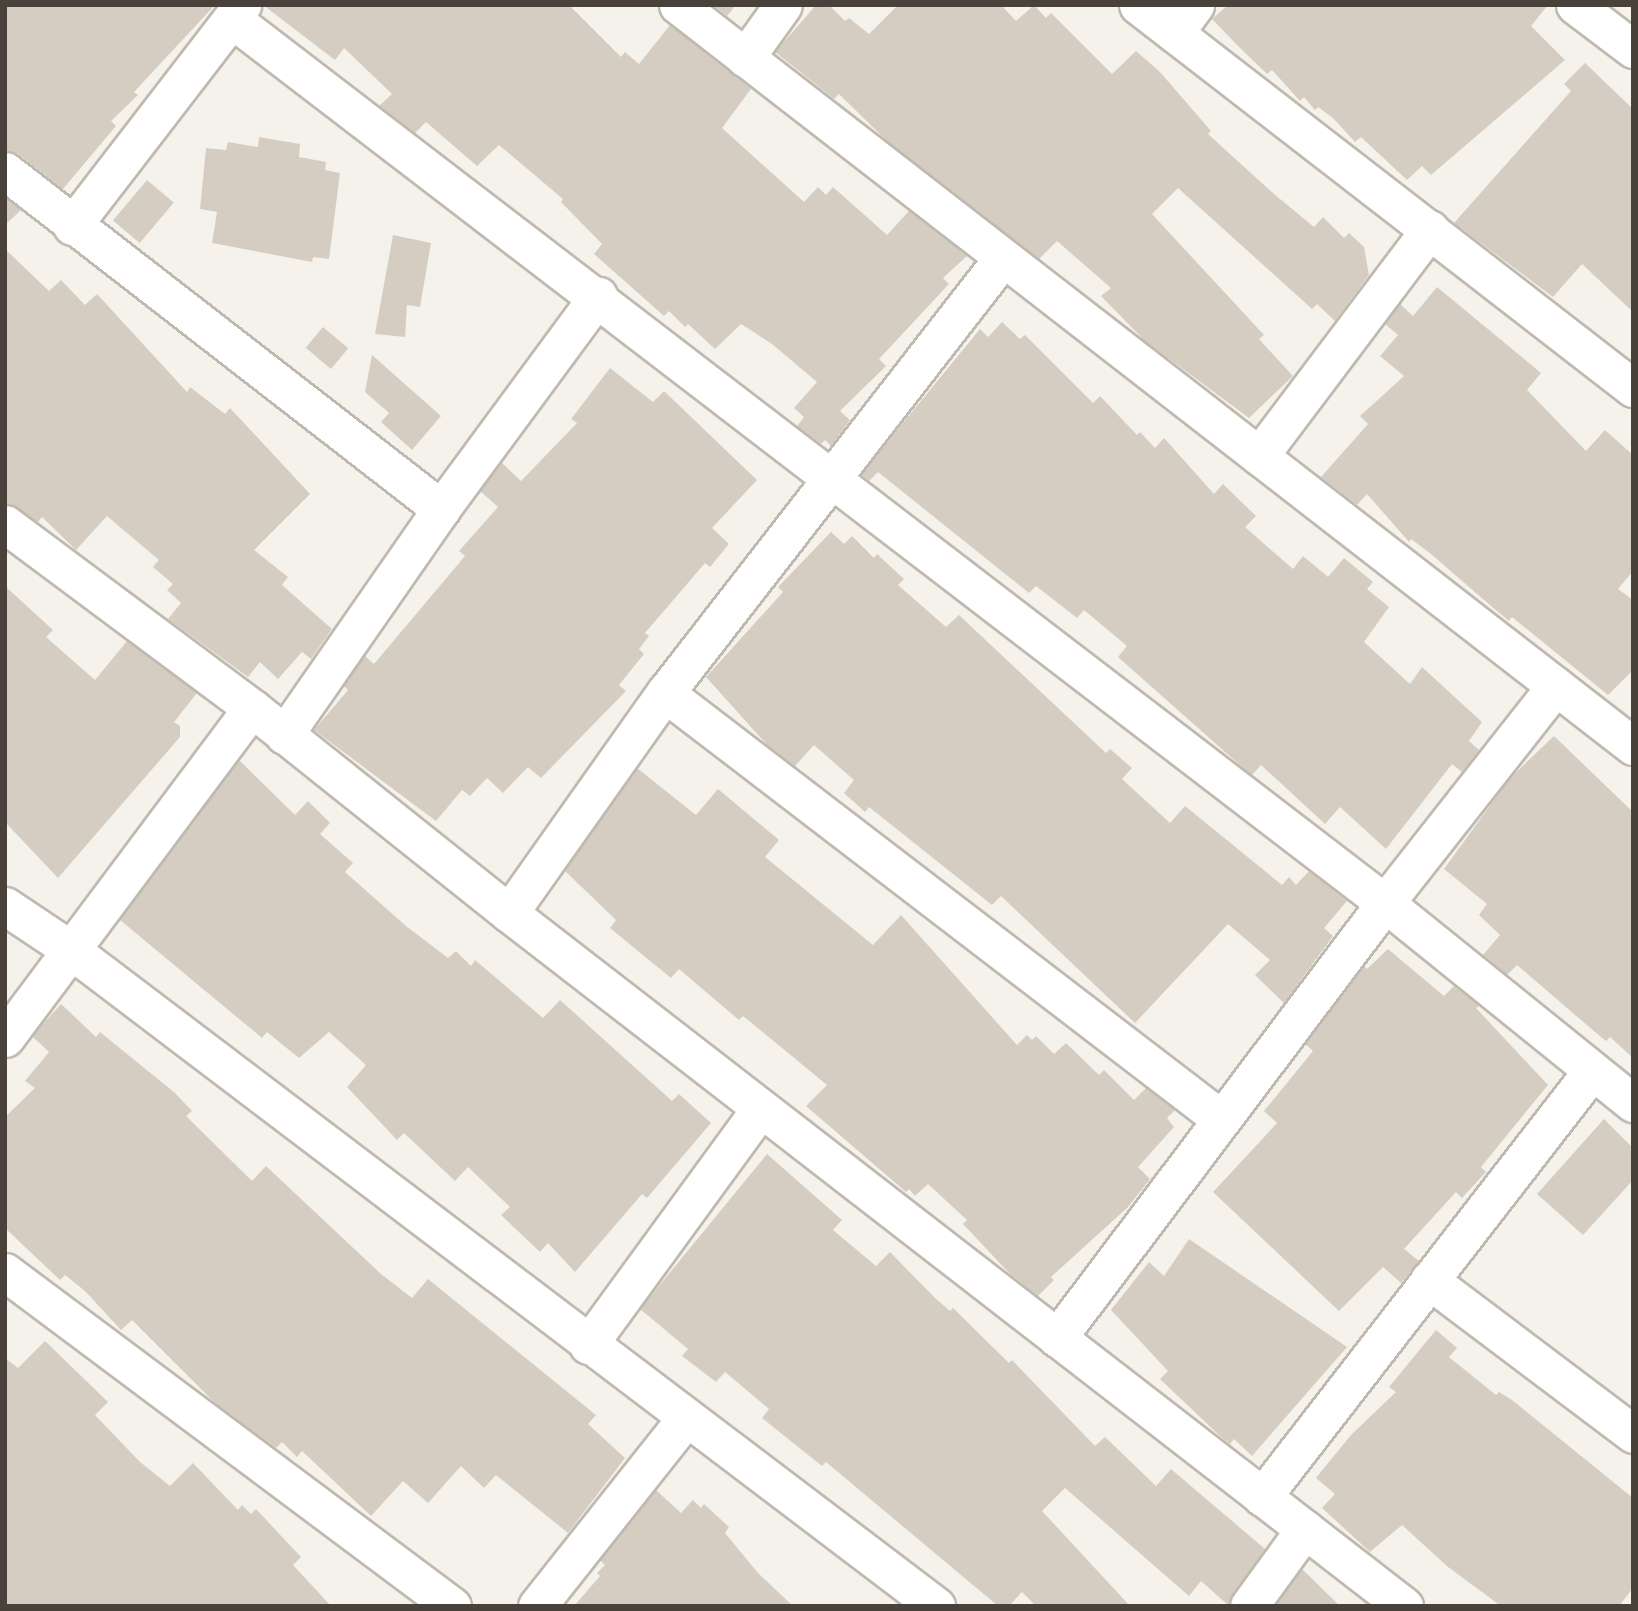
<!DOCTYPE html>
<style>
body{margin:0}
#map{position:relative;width:1638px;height:1611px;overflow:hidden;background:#f5f2ec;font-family:Poppins,sans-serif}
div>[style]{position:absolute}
.building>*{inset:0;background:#d6cdc2;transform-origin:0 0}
.roads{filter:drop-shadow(2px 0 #c0b9af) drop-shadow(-2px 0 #c0b9af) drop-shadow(0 2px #c0b9af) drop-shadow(0 -2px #c0b9af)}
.minor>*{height:37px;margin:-18.5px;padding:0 18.5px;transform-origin:18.5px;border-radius:18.5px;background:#fff}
span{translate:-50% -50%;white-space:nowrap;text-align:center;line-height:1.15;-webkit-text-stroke:6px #fff;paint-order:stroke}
.frame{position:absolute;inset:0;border:7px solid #49423a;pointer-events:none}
</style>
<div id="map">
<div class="building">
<div style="clip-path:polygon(5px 5px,215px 5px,134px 92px,138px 95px,111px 121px,116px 126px,63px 189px,18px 154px,5px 150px)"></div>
<div style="clip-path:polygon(263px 5px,569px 5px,621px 57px,625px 52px,639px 64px,670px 25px,751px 89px,722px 128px,804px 202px,818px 187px,826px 195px,833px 187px,887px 235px,909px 211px,967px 256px,943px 278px,949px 284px,879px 359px,886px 366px,840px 411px,850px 420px,831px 446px,825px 440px,821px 444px,797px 426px,804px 417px,794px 408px,817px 382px,772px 344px,741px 324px,715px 349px,688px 324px,685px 327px,669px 311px,664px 316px,594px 254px,602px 244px,561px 202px,563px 199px,499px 145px,477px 166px,426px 122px,415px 133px,379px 106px,392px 94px,344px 48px,335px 60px)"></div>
<div style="clip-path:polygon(713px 5px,736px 5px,727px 16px)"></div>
<div style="clip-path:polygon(816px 5px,829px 5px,845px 21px,849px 18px,869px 34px,898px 5px,1001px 5px,1016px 21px,1034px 5px,1046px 18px,1051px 13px,1112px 74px,1136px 51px,1160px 72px,1211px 131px,1208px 134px,1274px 194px,1314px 227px,1323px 217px,1344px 238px,1349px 233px,1364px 247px,1369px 275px,1335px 321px,1317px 304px,1312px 309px,1178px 188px,1152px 214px,1264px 335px,1259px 339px,1293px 376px,1249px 418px,1145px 341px,1101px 296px,1111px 288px,1057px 241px,1039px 259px,887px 141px,839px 94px,834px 99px,775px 52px)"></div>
<div style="clip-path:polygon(1228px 5px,1548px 5px,1531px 26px,1565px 60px,1431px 175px,1422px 166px,1407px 180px,1361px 137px,1355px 142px,1333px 118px,1318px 107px,1315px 110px,1304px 97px,1300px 101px,1272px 70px,1267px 74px,1240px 48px,1212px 19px)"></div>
<div style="clip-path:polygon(1585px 63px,1633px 109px,1633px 312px,1582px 264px,1553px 297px,1454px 223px,1571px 91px,1564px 84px)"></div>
<div style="clip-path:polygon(259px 137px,300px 144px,299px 157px,326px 162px,325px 170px,340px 173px,329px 259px,313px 257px,312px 262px,212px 243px,217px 212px,200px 209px,206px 148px,226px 150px,228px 142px,258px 147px)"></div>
<div style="left:147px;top:180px;width:35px;height:53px;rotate:40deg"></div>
<div style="clip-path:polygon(5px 198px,21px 210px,5px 225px)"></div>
<div style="clip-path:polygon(393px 235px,431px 243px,420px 307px,407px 305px,405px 337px,375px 334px)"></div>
<div style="clip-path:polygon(5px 249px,49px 291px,61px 280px,85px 305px,97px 294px,187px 392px,190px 387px,225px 414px,230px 408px,310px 494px,254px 550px,288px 577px,282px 585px,332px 629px,311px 659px,302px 652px,278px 679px,260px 662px,248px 677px,168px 619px,181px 603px,167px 590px,173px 584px,153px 567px,159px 560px,107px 516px,76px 550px,42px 517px,38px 522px,5px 503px)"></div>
<div style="clip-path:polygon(1437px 287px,1541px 373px,1527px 390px,1586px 451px,1605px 430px,1633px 455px,1633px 571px,1618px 589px,1633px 600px,1633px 670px,1608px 695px,1512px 617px,1509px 621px,1491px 606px,1431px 554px,1411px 539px,1409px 542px,1367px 494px,1357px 505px,1321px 477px,1368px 424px,1360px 416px,1404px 376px,1380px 356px,1398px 335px,1385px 324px,1400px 304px,1413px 316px)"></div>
<div style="clip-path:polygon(1002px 322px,1020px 339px,1025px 335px,1093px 403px,1100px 396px,1137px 435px,1140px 432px,1155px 448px,1164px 438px,1214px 494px,1223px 484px,1256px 516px,1245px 527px,1293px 569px,1303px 556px,1328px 577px,1344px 558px,1373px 582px,1367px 589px,1389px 607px,1364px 642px,1410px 684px,1422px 667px,1482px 722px,1469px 741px,1479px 750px,1462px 772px,1452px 764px,1386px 849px,1340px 807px,1325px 824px,1261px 765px,1252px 775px,1242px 767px,1118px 657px,1127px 646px,1084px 610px,1077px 618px,1036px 586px,1029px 593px,878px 472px,869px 481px,861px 474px,980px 329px,988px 337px)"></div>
<div style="left:323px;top:327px;width:33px;height:27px;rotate:40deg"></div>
<div style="clip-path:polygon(372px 355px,441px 416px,412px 450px,381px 422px,389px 413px,365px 392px)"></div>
<div style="clip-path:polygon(610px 368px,653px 402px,664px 391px,757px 480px,712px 528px,729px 544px,710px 567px,705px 563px,645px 633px,649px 636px,639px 649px,644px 654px,619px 685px,626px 691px,541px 778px,528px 767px,503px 793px,487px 778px,470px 796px,462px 790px,436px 821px,314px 730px,348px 690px,344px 686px,365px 656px,374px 664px,465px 556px,459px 551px,498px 507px,480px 491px,501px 462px,521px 481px,577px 423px,571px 419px)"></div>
<div style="clip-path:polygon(831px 532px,844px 544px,852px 536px,874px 558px,877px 554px,904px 579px,898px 585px,946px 627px,959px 615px,1106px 753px,1110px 749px,1132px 768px,1122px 779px,1170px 823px,1185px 806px,1282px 885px,1289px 877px,1296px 885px,1309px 871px,1347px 901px,1324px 928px,1333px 936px,1284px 1003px,1255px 975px,1270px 960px,1228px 924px,1135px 1023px,1001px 896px,992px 905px,869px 807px,865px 812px,844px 793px,854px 780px,814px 745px,795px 766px,769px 747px,706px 677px,783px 592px,778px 587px)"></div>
<div style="clip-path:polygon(5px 586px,53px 630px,46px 637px,95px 680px,127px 641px,197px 693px,174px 722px,180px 726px,180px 737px,58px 878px,5px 822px)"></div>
<div style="clip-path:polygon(1554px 736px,1633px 812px,1633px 1058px,1610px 1037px,1606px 1041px,1595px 1032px,1517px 965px,1507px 975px,1483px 955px,1500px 935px,1479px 915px,1487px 904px,1444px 869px,1510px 778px)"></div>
<div style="clip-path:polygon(239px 760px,295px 815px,308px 801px,330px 823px,320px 834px,353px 863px,345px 872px,406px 926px,448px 958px,456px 951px,471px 966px,475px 960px,543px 1018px,560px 1000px,672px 1101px,679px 1094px,711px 1123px,647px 1198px,642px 1194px,575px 1272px,548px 1243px,540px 1252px,501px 1215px,510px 1207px,468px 1167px,455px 1181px,404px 1133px,397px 1140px,347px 1087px,366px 1065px,329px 1032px,299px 1058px,267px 1032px,262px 1038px,120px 920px)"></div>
<div style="clip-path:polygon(637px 768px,696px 815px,718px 789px,779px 840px,765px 857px,873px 945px,901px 915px,1017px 1045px,1027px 1035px,1032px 1040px,1036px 1036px,1054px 1054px,1066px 1043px,1099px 1075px,1104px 1070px,1134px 1100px,1146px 1088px,1175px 1110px,1167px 1118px,1174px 1127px,1138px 1167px,1150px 1179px,1128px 1207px,1051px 1277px,1054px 1280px,1038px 1296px,1010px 1274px,963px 1224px,967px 1220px,928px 1184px,915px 1196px,909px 1189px,906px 1192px,806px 1106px,827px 1085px,743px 1016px,739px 1020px,679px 969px,671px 978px,610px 928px,616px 920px,565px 871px)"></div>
<div style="clip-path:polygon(1388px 949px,1444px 996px,1454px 986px,1479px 1006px,1476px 1008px,1548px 1085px,1481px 1167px,1486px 1172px,1462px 1198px,1456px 1192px,1404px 1249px,1419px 1261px,1401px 1283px,1383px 1267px,1339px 1311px,1213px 1192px,1277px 1123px,1264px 1111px,1313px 1051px,1305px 1044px,1364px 966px,1367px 969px)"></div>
<div style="clip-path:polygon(61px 1004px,96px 1037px,100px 1032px,175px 1093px,192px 1111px,186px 1116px,252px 1181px,266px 1166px,381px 1274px,412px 1298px,428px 1279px,596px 1415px,588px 1424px,625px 1458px,568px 1533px,496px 1475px,484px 1488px,461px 1466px,428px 1503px,403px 1481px,371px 1516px,302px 1451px,297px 1457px,282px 1442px,276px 1448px,216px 1404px,132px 1320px,121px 1330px,85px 1291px,65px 1275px,60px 1280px,5px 1228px,5px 1117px,35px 1088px,25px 1081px,49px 1052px,32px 1036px)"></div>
<div style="clip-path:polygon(1604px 1119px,1633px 1148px,1633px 1180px,1583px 1235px,1537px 1194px)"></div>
<div style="clip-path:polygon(767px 1154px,842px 1220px,833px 1230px,876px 1266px,890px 1252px,935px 1298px,950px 1311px,953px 1308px,1009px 1363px,1012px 1360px,1095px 1446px,1105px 1437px,1156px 1486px,1171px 1469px,1265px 1549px,1228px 1605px,1201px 1581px,1189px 1596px,1065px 1488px,1042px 1511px,1130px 1606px,1036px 1606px,1022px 1592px,1009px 1606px,998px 1606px,826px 1462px,822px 1466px,762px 1418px,769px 1409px,725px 1372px,716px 1382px,682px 1356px,688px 1349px,640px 1309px)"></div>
<div style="clip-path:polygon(1189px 1239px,1347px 1347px,1252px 1456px,1234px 1439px,1230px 1444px,1221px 1437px,1160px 1379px,1168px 1371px,1111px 1310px,1149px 1262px,1164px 1276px)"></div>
<div style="clip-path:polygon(1436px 1330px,1457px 1348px,1449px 1357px,1496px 1395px,1499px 1392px,1512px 1400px,1633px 1498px,1633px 1588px,1619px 1606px,1501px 1606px,1448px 1567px,1402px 1525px,1370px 1552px,1322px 1508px,1335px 1494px,1316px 1478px,1351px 1435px,1396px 1392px,1389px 1387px)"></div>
<div style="clip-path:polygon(45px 1341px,108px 1402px,95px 1415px,140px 1462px,170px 1486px,193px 1463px,238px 1510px,242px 1505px,251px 1514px,256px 1509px,301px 1557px,293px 1565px,331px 1606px,5px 1606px,5px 1358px,18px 1368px)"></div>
<div style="clip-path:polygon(656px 1490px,681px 1513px,693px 1500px,701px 1508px,704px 1504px,729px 1527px,725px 1533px,758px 1573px,793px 1606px,574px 1606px,600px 1576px,597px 1573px,605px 1565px,600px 1560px)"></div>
<div style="clip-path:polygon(1302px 1569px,1340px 1606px,1275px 1606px)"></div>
</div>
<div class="roads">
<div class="minor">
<div style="left:678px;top:5px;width:1209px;rotate:37.81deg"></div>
<div style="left:1138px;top:5px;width:626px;rotate:37.73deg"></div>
<div style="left:1575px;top:5px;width:73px;rotate:37.2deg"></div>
<div style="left:232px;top:19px;width:1453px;rotate:37.48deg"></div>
<div style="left:1385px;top:903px;width:319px;rotate:38.9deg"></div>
<div style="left:1174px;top:33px;width:35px;rotate:-53deg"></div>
<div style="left:745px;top:58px;width:65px;rotate:-54.4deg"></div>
<div style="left:5px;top:171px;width:552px;rotate:37.78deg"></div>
<div style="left:72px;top:226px;width:279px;rotate:-52.4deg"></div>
<div style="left:1259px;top:456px;width:284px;rotate:-53deg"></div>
<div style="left:5px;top:524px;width:308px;rotate:36.7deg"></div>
<div style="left:252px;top:708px;width:329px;rotate:38.6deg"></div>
<div style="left:509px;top:913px;width:1132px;rotate:37.75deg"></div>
<div style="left:665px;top:693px;width:700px;rotate:37.46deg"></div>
<div style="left:284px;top:735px;width:275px;rotate:-55.2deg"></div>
<div style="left:441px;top:509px;width:265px;rotate:-53.6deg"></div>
<div style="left:5px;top:906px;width:79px;rotate:33.7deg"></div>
<div style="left:71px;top:950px;width:1086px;rotate:37.18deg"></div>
<div style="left:509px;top:913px;width:270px;rotate:-54.7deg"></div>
<div style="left:665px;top:693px;width:549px;rotate:-52.17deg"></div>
<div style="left:5px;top:1038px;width:412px;rotate:-53.2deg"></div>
<div style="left:5px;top:1272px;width:558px;rotate:36.77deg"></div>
<div style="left:1429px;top:1280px;width:256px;rotate:37deg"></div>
<div style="left:1057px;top:1338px;width:545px;rotate:-52.98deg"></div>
<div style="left:1385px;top:903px;width:276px;rotate:-51.8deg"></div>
<div style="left:588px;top:1345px;width:293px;rotate:-53.9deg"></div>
<div style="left:1262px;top:1497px;width:539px;rotate:-52.24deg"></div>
<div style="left:537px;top:1606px;width:238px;rotate:-51.6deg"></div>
<div style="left:1249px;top:1606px;width:95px;rotate:-54deg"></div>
</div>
</div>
<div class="frame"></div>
</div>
